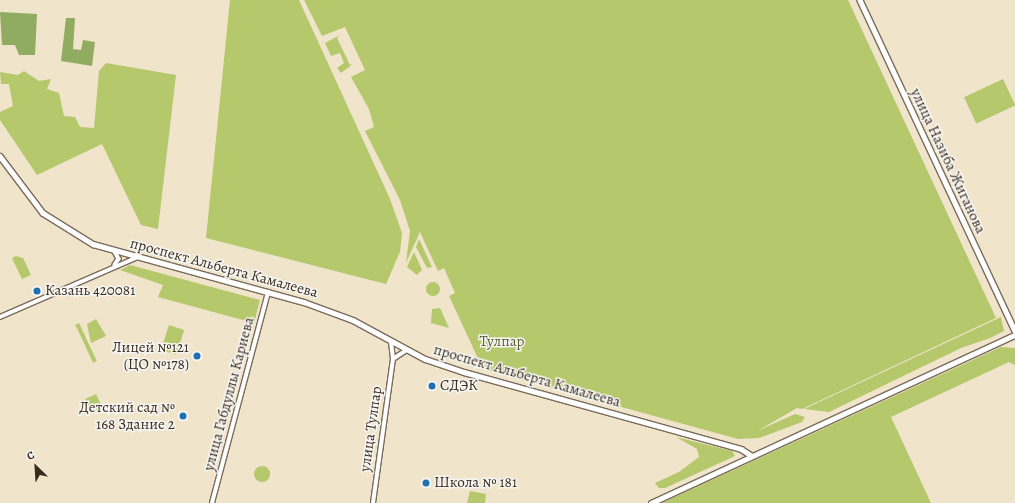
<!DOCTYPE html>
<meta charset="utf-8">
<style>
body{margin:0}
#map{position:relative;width:1015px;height:503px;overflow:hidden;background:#f0e4cb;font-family:Alegreya,serif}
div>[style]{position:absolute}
.green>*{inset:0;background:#b5c86c;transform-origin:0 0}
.round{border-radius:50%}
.forest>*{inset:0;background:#90ac60}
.roads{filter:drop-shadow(1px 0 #7a6b5b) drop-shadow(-1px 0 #7a6b5b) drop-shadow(0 1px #7a6b5b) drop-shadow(0 -1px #7a6b5b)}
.street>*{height:3.5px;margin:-1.75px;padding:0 1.75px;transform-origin:1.75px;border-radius:1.75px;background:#fff}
.secondary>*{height:4.5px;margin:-2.25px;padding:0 2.25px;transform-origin:2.25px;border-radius:2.25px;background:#fff}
.dots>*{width:11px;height:11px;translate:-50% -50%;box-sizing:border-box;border:2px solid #f6f6f2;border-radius:50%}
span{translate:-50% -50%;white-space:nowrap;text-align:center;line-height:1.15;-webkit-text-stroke:3px #f6f6f2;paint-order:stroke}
.street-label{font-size:15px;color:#3b2a1e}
.poi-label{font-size:15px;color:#3b2a1e}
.left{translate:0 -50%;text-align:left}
.right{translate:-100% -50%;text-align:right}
.park-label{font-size:15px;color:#605935}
.north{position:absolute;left:16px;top:447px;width:40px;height:40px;-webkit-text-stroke:3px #f6f6f2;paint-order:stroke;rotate:335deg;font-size:11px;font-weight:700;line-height:16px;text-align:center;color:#3b2a1e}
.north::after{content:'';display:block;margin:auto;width:14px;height:18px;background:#3b2a1e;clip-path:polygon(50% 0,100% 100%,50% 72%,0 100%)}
</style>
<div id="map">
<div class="green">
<div style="clip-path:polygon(230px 0,299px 0,390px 199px,402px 233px,400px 252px,386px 284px,206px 238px)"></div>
<div style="clip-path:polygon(304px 0,848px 0,996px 318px,802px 409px,797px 408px,757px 431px,795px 414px,805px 417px,802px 422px,759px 438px,738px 439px,483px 369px,449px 296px,455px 293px,444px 268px,438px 271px,420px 232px,406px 263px,410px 231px,400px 200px,365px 131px,374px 127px,369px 109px,351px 77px,365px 70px,345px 27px,322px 36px)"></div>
<div style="clip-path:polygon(340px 35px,337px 38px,350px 65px,353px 64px,341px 73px,337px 68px,344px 63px,340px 53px,331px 56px,325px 43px)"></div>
<div style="clip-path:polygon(106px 63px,176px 75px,158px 229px,141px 225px,102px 144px,37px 175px,0 120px,0 112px,13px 106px,9px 84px,1px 84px,0 72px,18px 75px,24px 71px,39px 81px,51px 79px,47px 89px,59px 93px,64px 116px,75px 117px,80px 127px,94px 128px,99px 71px)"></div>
<div style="left:1003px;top:79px;width:29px;height:43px;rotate:65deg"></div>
<div style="clip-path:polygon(419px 239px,432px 267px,427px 268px,416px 247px)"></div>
<div style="clip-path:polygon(414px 252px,422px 270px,417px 275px,407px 267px)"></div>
<div style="clip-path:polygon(16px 256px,23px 258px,31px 275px,22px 279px,12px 258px)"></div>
<div style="clip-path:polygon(130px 265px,260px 300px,254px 323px,158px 297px,163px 285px,120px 270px)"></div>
<div class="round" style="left:426px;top:282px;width:14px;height:14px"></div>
<div style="clip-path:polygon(440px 308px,449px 328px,431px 323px,432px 309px)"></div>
<div style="clip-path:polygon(1001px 317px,1004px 331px,990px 338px,961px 348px,829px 412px,804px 409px)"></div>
<div style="clip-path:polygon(96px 319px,106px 336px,91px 343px,87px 324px)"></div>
<div style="left:79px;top:323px;width:42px;height:4px;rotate:65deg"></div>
<div style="left:169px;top:325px;width:16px;height:26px;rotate:18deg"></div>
<div style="clip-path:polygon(1001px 347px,1015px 348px,1015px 365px,1009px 362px,891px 417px,931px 503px,662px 503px)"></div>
<div style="clip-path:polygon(96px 394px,102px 407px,96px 410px,93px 403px,84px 408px,81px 401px)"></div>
<div style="clip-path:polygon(676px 437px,732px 451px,735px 456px,665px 488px,659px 488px,655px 483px,679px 472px,699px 457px,697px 449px)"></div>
<div class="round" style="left:254px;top:466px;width:16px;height:16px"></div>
<div style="clip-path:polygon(470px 491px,486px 494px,485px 503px,467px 503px)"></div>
</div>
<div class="forest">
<div style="clip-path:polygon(0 12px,37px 14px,35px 55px,19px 55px,15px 45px,2px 45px)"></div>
<div style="clip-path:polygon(66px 18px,75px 18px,73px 49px,81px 50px,83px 40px,95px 42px,92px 66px,61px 61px)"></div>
</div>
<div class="roads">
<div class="street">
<div style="left:114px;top:250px;width:10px;rotate:61deg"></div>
<div style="left:119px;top:259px;width:7px;rotate:124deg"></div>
<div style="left:0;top:317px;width:150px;rotate:-23.5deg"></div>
<div style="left:393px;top:359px;width:17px;rotate:-33deg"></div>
<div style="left:212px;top:503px;width:218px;rotate:-75.1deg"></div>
<div style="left:373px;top:503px;width:145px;rotate:-82.1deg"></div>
<div style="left:393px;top:359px;width:17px;rotate:-97deg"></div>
</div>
<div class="secondary">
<div style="left:860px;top:0;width:365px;rotate:64.9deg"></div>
<div style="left:0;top:156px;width:71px;rotate:53deg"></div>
<div style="left:43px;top:213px;width:59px;rotate:31.8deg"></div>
<div style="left:93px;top:244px;width:219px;rotate:15.4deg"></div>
<div style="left:304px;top:302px;width:52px;rotate:20.2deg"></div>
<div style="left:353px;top:320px;width:82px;rotate:28.4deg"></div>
<div style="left:425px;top:359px;width:41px;rotate:18.4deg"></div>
<div style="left:464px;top:372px;width:288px;rotate:15.5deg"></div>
<div style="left:741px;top:449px;width:13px;rotate:32deg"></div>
<div style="left:651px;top:503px;width:401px;rotate:-24.8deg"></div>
</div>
</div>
<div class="dots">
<div style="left:37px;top:291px;background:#1f6fb2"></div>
<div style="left:197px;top:356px;background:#1f6fb2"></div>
<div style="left:432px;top:386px;background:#1f6fb2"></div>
<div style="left:183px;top:416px;background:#1f6fb2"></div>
<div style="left:426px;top:483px;background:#1f6fb2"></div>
</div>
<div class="street-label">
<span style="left:948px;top:161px;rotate:65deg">улица Назиба Жиганова</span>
<span style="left:224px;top:268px;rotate:15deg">проспект Альберта Камалеева</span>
<span style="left:527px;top:376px;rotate:16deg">проспект Альберта Камалеева</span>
<span style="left:229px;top:394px;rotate:-75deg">улица Габдуллы Кариева</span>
<span style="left:371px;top:429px;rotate:-82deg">улица Тулпар</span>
</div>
<div class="poi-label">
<span class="left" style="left:45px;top:291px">Казань 420081</span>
<span class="right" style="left:189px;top:356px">Лицей №121<br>(ЦО №178)</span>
<span class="left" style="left:440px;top:386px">СДЭК</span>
<span class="right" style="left:175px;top:416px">Детский сад №<br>168 Здание 2</span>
<span class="left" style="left:434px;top:483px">Школа № 181</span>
</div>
<div class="park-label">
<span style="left:502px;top:342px">Тулпар</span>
</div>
<div class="north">С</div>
</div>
